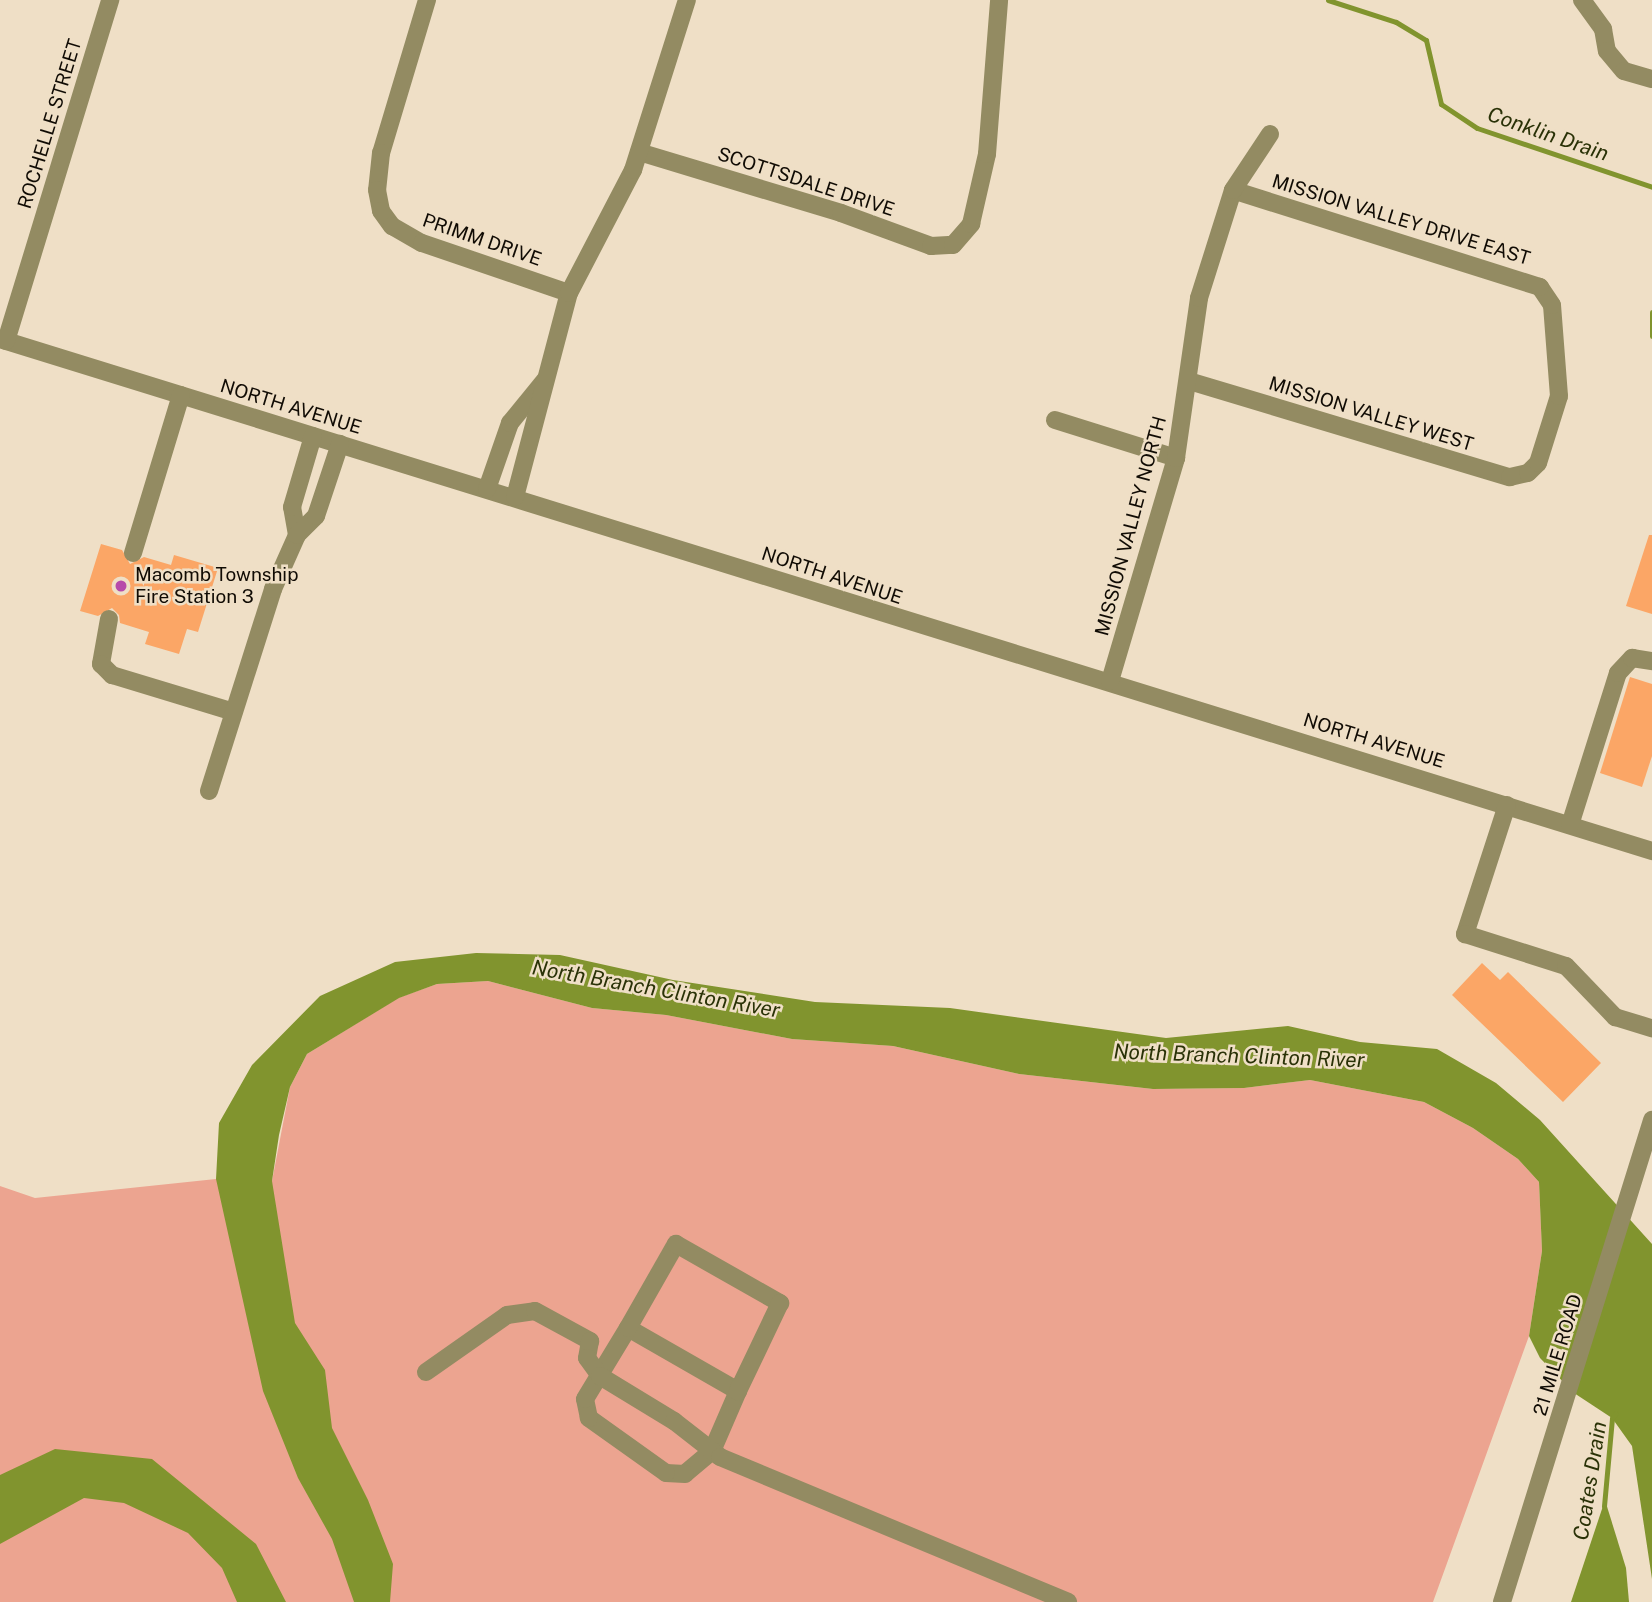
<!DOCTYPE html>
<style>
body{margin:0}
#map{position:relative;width:1652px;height:1602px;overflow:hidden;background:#efdfc6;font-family:"Public Sans",sans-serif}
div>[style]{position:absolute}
.green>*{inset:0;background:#eca490}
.water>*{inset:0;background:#81942e}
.stream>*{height:5px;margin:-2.5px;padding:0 2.5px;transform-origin:2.5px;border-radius:2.5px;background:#81942e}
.building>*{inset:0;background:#fba666}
.minor>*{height:18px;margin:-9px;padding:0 9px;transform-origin:9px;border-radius:9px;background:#938b62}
.dots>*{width:19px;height:19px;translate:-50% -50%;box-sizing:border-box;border:4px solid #efdfc6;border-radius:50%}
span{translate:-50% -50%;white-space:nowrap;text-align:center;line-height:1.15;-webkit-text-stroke:5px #efdfc6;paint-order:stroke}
.street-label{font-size:19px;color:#100b04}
.poi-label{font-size:19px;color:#100b04}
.left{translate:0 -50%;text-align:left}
.water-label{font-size:21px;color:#2a3207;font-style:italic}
</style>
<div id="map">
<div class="green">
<div style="clip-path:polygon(488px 981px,592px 1008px,666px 1015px,792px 1039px,893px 1046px,1019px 1074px,1153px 1089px,1244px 1088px,1310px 1080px,1424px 1102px,1473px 1128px,1518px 1159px,1539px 1182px,1542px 1251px,1529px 1336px,1433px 1602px,0 1602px,0 1186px,35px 1198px,216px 1179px,272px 1181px,290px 1087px,307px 1054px,398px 998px,437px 984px)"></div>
</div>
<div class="water">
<div style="clip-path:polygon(476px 953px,560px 955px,673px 980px,815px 1002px,950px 1008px,1166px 1038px,1288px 1026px,1360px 1042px,1437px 1049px,1496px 1083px,1540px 1120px,1652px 1244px,1652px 1579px,1632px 1446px,1612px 1418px,1574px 1393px,1540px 1358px,1529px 1336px,1542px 1251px,1539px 1182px,1518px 1159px,1473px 1128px,1424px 1102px,1310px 1080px,1244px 1088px,1153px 1089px,1019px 1074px,893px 1046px,792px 1039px,666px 1015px,592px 1008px,488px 981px,437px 984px,399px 998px,307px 1054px,290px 1087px,279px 1135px,272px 1181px,295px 1323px,325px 1370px,332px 1428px,368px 1500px,393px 1564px,390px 1602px,354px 1602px,332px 1539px,298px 1478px,263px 1391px,216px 1179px,219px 1123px,252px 1065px,320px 996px,395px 962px)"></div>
<div style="clip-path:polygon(55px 1449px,152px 1459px,256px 1544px,286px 1602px,237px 1602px,222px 1568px,188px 1533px,124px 1503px,84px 1498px,0 1544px,0 1475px)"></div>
<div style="clip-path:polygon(1605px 1500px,1626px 1568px,1629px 1602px,1571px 1602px)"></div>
</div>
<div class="stream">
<div style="left:1328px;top:0;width:71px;rotate:17.9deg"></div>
<div style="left:1396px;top:22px;width:35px;rotate:31deg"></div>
<div style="left:1426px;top:40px;width:66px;rotate:76.8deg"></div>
<div style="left:1441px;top:104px;width:43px;rotate:33.7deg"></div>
<div style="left:1477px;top:128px;width:185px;rotate:18.6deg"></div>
<div style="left:1652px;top:312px;width:24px;rotate:90deg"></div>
<div style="left:1604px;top:1506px;width:88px;rotate:-84.8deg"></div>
<div style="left:1612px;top:1418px;width:6px;rotate:-51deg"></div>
</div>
<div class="building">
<div style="clip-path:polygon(1649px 535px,1652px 535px,1652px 614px,1626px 606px)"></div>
<div style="clip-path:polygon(101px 544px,122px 550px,130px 564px,144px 557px,171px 565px,174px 555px,218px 568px,198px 632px,187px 629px,179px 654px,145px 644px,149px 632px,120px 623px,119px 615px,112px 608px,98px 616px,80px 611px)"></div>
<div style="clip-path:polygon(1630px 677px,1652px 684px,1652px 756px,1642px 787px,1600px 773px)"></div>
<div style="clip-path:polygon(1482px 963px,1500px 980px,1508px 972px,1601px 1063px,1563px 1102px,1452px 995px)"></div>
</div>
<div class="minor">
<div style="left:427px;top:0;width:160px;rotate:106.7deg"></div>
<div style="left:381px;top:153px;width:37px;rotate:96deg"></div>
<div style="left:377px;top:190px;width:21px;rotate:79deg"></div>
<div style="left:381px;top:211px;width:19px;rotate:54deg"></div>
<div style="left:392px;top:226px;width:34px;rotate:30deg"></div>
<div style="left:422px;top:243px;width:155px;rotate:18.8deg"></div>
<div style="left:1582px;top:0;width:36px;rotate:54deg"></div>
<div style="left:1603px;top:29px;width:22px;rotate:80deg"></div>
<div style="left:1607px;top:51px;width:26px;rotate:50deg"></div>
<div style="left:1624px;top:71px;width:29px;rotate:16deg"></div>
<div style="left:639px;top:152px;width:211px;rotate:16.8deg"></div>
<div style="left:841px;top:213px;width:96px;rotate:20.1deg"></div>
<div style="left:931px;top:246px;width:22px;rotate:-3deg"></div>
<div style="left:953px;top:245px;width:28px;rotate:-49deg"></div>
<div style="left:971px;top:224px;width:72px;rotate:-77.1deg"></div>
<div style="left:987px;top:154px;width:154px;rotate:-85.5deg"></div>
<div style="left:0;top:339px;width:1730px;rotate:17.22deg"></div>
<div style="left:6px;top:341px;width:357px;rotate:-73deg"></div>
<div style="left:1189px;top:381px;width:335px;rotate:16.7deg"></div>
<div style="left:1510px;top:477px;width:18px;rotate:-13deg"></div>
<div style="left:1528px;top:473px;width:14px;rotate:-45deg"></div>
<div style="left:1538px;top:463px;width:70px;rotate:-72.6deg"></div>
<div style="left:1559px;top:396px;width:91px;rotate:-94.4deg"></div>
<div style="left:1552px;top:305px;width:22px;rotate:-124deg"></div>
<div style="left:1540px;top:287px;width:322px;rotate:-162.5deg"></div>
<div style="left:1055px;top:420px;width:127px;rotate:17.4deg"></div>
<div style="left:487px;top:489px;width:70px;rotate:-70.8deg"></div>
<div style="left:510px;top:423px;width:55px;rotate:-50.9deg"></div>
<div style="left:515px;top:497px;width:211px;rotate:-75.2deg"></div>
<div style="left:569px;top:293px;width:139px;rotate:-62.5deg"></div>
<div style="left:633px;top:170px;width:178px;rotate:-72.4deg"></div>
<div style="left:297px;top:535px;width:28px;rotate:-100deg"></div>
<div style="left:292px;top:507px;width:74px;rotate:-73.5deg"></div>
<div style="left:133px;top:553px;width:165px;rotate:-73.1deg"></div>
<div style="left:109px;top:619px;width:46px;rotate:100.1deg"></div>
<div style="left:101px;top:664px;width:16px;rotate:45deg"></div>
<div style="left:112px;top:675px;width:127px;rotate:16.9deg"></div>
<div style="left:1110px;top:681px;width:233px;rotate:-73.5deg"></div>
<div style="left:1176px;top:458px;width:162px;rotate:-81.8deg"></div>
<div style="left:1199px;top:298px;width:113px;rotate:-72.5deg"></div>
<div style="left:1233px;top:190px;width:67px;rotate:-56.5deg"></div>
<div style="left:209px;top:791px;width:212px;rotate:-72.4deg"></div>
<div style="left:273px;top:589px;width:59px;rotate:-66deg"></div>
<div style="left:297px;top:535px;width:27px;rotate:-45deg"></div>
<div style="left:316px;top:516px;width:76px;rotate:-71.6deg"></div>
<div style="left:1507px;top:805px;width:136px;rotate:108deg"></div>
<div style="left:1465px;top:934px;width:106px;rotate:17.6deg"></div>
<div style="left:1566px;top:966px;width:71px;rotate:46.1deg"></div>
<div style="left:1615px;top:1017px;width:39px;rotate:17deg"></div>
<div style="left:1570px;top:825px;width:159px;rotate:-72.5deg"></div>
<div style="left:1618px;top:673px;width:21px;rotate:-47deg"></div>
<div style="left:1632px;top:658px;width:20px;rotate:9deg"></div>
<div style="left:628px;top:1328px;width:127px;rotate:29.8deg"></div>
<div style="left:738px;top:1391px;width:65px;rotate:113.4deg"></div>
<div style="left:712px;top:1451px;width:35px;rotate:140deg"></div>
<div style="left:685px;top:1474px;width:19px;rotate:-177deg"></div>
<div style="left:666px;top:1473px;width:95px;rotate:-144.5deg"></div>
<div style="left:589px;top:1418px;width:19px;rotate:-102deg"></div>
<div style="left:585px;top:1399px;width:83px;rotate:-58.8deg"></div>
<div style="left:628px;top:1328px;width:97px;rotate:-60.3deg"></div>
<div style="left:676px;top:1244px;width:120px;rotate:29.6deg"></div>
<div style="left:780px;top:1303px;width:98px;rotate:115.5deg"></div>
<div style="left:426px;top:1372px;width:99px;rotate:-35.1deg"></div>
<div style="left:507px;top:1315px;width:28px;rotate:-8deg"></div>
<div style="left:535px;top:1311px;width:63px;rotate:28.6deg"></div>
<div style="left:590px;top:1341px;width:17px;rotate:100deg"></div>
<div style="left:587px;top:1358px;width:22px;rotate:54deg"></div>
<div style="left:600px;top:1376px;width:87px;rotate:31.3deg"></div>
<div style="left:674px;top:1421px;width:58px;rotate:38deg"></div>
<div style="left:720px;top:1457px;width:377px;rotate:22.6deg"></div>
<div style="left:1502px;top:1602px;width:505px;rotate:-72.71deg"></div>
</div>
<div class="dots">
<div style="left:121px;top:586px;background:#b74aaa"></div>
</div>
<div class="street-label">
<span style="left:50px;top:124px;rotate:-73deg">ROCHELLE STREET</span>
<span style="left:806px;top:182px;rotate:18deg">SCOTTSDALE DRIVE</span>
<span style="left:1401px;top:220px;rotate:17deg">MISSION VALLEY DRIVE EAST</span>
<span style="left:482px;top:240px;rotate:19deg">PRIMM DRIVE</span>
<span style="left:291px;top:407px;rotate:17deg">NORTH AVENUE</span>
<span style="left:1371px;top:414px;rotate:17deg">MISSION VALLEY WEST</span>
<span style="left:1131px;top:526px;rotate:-75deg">MISSION VALLEY NORTH</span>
<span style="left:832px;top:576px;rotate:18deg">NORTH AVENUE</span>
<span style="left:1374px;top:741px;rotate:17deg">NORTH AVENUE</span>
<span style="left:1558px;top:1355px;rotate:-73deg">21 MILE ROAD</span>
</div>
<div class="poi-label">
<span class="left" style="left:135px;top:586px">Macomb Township<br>Fire Station 3</span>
</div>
<div class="water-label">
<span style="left:1548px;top:134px;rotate:19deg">Conklin Drain</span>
<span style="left:656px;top:989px;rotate:10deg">North Branch Clinton River</span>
<span style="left:1239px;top:1056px;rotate:2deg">North Branch Clinton River</span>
<span style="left:1590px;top:1481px;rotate:-81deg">Coates Drain</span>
</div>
</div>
